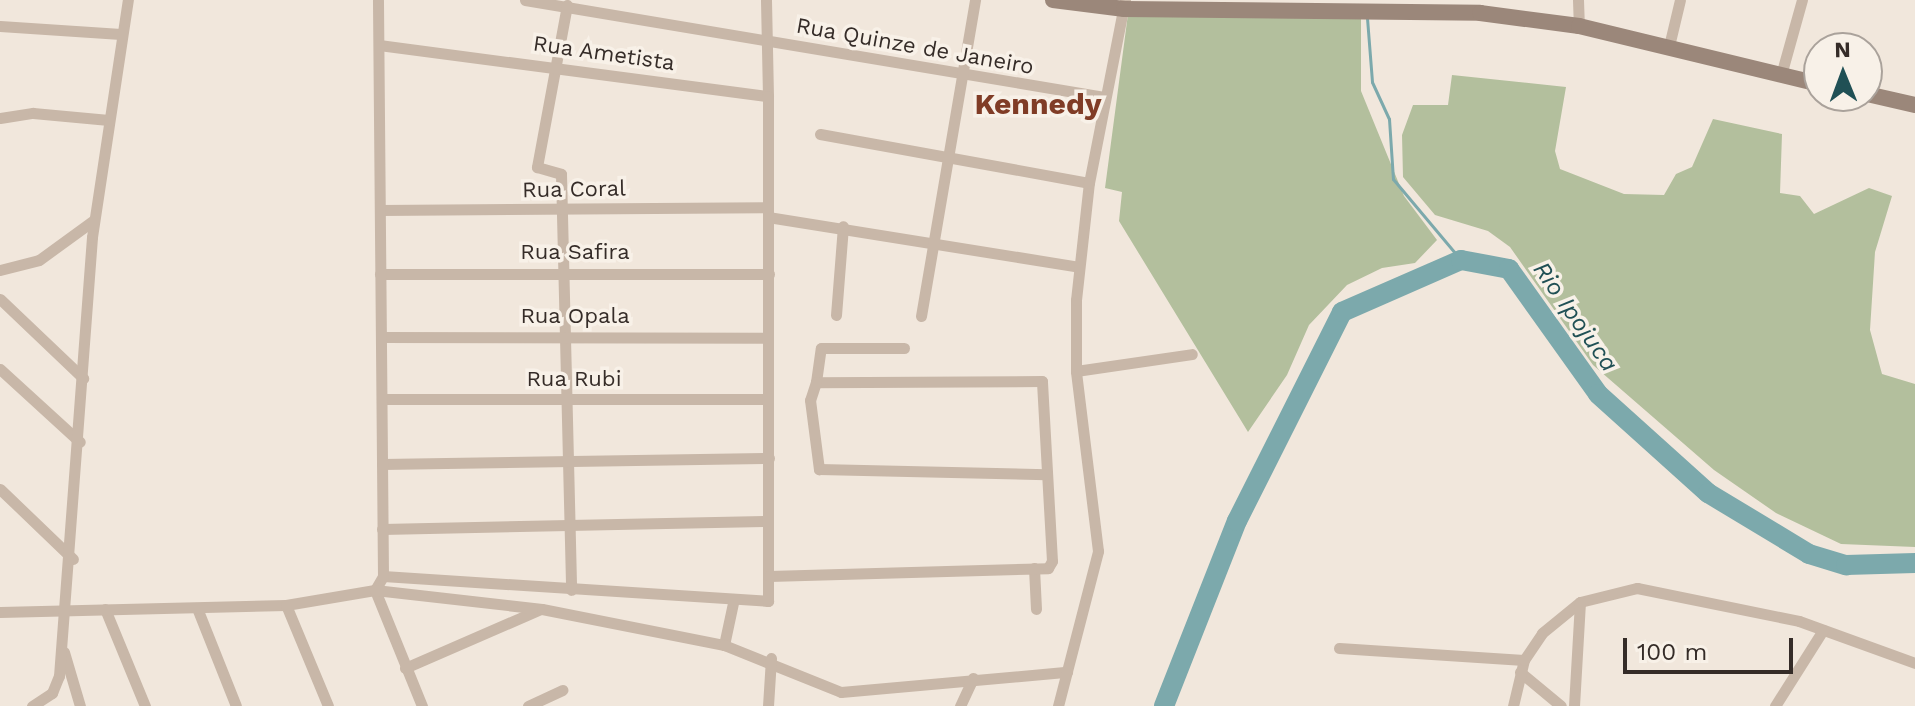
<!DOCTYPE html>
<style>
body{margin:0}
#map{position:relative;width:1915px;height:706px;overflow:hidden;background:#f1e7dc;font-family:"Work Sans",sans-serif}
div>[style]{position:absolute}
.green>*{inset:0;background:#b3bf9d}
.stream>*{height:3px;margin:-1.5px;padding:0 1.5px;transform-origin:1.5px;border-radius:1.5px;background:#7ca9ac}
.river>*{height:20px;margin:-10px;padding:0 10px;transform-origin:10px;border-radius:10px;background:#7ca9ac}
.minor>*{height:11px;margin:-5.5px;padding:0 5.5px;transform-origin:5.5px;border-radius:5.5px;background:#c8b7a8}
.secondary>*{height:16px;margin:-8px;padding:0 8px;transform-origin:8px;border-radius:8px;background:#9b877a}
span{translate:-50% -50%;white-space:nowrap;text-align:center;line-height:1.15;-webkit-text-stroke:7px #f8f1e8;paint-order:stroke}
.street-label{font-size:22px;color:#352c28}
.water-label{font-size:24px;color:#205055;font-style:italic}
.district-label{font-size:30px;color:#803c26;font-weight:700}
.north{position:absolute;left:1803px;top:32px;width:80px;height:80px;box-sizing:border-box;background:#f8f1e8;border:2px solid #aaa29b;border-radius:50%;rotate:359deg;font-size:22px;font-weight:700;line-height:32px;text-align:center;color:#352c28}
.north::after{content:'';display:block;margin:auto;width:28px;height:36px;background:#205055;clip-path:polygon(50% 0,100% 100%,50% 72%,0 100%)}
.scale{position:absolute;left:1623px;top:638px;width:170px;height:36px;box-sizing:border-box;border:4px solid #352c28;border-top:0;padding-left:10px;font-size:24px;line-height:28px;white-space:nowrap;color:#352c28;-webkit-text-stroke:6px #f8f1e8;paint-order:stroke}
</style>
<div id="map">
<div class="green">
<div style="clip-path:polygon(1128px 14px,1361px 15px,1361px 91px,1404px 196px,1437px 240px,1415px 263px,1382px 268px,1347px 285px,1309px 325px,1287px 375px,1248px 432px,1119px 221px,1122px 192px,1105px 188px)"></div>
<div style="clip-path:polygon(1452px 75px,1566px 87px,1555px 151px,1560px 169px,1624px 194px,1664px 195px,1676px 174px,1692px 167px,1713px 119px,1782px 134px,1780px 193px,1800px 196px,1814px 214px,1869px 188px,1892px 196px,1875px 252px,1870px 330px,1882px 374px,1915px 384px,1915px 547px,1841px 544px,1776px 513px,1714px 470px,1593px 365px,1510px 247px,1488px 231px,1435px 215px,1403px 177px,1402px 135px,1413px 105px,1448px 105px)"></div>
</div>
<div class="stream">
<div style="left:1367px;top:18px;width:64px;rotate:85.5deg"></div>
<div style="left:1372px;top:82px;width:41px;rotate:65.3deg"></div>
<div style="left:1389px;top:119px;width:60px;rotate:86.2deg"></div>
<div style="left:1393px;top:179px;width:106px;rotate:50deg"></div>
</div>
<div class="river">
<div style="left:1164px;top:706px;width:199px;rotate:-68.5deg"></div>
<div style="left:1237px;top:521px;width:234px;rotate:-63.3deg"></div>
<div style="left:1342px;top:312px;width:130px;rotate:-23.6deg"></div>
<div style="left:1461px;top:260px;width:49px;rotate:10.6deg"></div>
<div style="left:1509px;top:269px;width:153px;rotate:54.5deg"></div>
<div style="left:1598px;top:394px;width:148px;rotate:42deg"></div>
<div style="left:1708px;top:493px;width:118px;rotate:31.1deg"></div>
<div style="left:1809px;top:554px;width:39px;rotate:17deg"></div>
<div style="left:1846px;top:565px;width:69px;rotate:-1.7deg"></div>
</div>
<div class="minor">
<div style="left:525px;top:0;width:587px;rotate:9.51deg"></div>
<div style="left:1578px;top:0;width:26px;rotate:88deg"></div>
<div style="left:567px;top:5px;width:165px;rotate:100.5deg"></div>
<div style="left:537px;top:167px;width:25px;rotate:16deg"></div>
<div style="left:561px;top:174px;width:416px;rotate:88.6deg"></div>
<div style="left:0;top:26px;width:121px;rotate:3.8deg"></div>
<div style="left:379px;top:45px;width:392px;rotate:7.5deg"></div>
<div style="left:768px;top:96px;width:96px;rotate:-91.2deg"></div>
<div style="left:1669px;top:46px;width:47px;rotate:-76.6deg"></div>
<div style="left:1781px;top:75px;width:78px;rotate:-74.4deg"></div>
<div style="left:0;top:118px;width:33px;rotate:-9deg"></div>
<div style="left:33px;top:113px;width:76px;rotate:5.3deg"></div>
<div style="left:820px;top:134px;width:273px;rotate:10.3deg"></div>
<div style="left:380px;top:210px;width:388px;rotate:-0.4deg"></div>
<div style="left:768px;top:217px;width:315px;rotate:9.1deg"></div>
<div style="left:0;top:270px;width:40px;rotate:-14.4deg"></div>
<div style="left:39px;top:260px;width:68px;rotate:-36deg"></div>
<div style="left:380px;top:274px;width:389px"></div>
<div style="left:0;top:299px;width:115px;rotate:43.6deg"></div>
<div style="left:836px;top:315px;width:89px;rotate:-85.5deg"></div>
<div style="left:921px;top:316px;width:321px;rotate:-80.3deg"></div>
<div style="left:381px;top:337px;width:387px;rotate:0.1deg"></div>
<div style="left:0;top:369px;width:108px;rotate:42.4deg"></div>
<div style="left:1076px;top:371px;width:117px;rotate:-8.3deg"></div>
<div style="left:816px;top:382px;width:34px;rotate:-82deg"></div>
<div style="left:821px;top:348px;width:83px"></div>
<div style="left:382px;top:399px;width:385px"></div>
<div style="left:382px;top:464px;width:387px;rotate:-0.9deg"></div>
<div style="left:0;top:489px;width:101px;rotate:43.8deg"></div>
<div style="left:382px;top:529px;width:386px;rotate:-1.2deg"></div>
<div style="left:1034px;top:568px;width:41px;rotate:87.2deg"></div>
<div style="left:383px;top:576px;width:386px;rotate:3.7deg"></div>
<div style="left:768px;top:601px;width:505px;rotate:-90deg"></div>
<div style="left:769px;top:576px;width:279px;rotate:-1.6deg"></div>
<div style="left:1048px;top:568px;width:8px;rotate:-60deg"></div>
<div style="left:1052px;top:561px;width:180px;rotate:-93.2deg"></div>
<div style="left:1042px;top:381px;width:226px;rotate:179.7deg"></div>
<div style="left:816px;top:382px;width:19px;rotate:108deg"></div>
<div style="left:810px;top:400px;width:70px;rotate:82.6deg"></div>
<div style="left:819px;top:469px;width:227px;rotate:1.3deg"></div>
<div style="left:286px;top:605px;width:109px;rotate:67.4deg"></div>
<div style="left:197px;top:608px;width:105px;rotate:68.3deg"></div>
<div style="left:105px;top:609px;width:105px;rotate:67.6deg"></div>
<div style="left:0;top:612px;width:286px;rotate:-1.4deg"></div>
<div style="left:286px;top:605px;width:90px;rotate:-9.6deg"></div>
<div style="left:375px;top:590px;width:16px;rotate:-60deg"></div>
<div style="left:383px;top:576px;width:576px;rotate:-90.5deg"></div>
<div style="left:724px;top:645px;width:43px;rotate:-77.9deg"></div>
<div style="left:1339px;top:648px;width:185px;rotate:3.7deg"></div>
<div style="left:64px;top:652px;width:56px;rotate:73.5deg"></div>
<div style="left:405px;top:668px;width:148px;rotate:-23.5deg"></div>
<div style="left:1520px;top:672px;width:53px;rotate:39.7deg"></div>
<div style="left:32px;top:706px;width:24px;rotate:-33deg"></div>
<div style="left:52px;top:693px;width:18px;rotate:-68deg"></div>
<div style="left:59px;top:676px;width:440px;rotate:-85.7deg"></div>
<div style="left:92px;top:237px;width:240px;rotate:-81.4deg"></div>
<div style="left:422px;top:706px;width:125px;rotate:-112.1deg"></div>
<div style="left:375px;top:590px;width:168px;rotate:6.5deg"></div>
<div style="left:542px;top:609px;width:186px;rotate:11.2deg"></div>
<div style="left:724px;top:645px;width:126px;rotate:21.9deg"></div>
<div style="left:841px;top:692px;width:227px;rotate:-5.1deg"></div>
<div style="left:528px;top:706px;width:38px;rotate:-25deg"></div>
<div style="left:768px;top:706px;width:48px;rotate:-86.4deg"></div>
<div style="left:960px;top:706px;width:31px;rotate:-65deg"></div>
<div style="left:1058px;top:706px;width:160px;rotate:-75.5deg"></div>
<div style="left:1098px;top:551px;width:181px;rotate:-97deg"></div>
<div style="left:1076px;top:371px;width:71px;rotate:-90deg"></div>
<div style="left:1076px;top:300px;width:118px;rotate:-83.7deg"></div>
<div style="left:1089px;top:183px;width:187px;rotate:-78.9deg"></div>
<div style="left:1513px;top:706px;width:47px;rotate:-76.6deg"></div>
<div style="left:1524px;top:660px;width:32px;rotate:-56deg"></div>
<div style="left:1542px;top:633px;width:49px;rotate:-39.2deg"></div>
<div style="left:1580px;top:602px;width:59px;rotate:-13.8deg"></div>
<div style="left:1637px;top:588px;width:165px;rotate:11.5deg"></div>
<div style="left:1799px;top:621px;width:123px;rotate:19.9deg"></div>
<div style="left:1574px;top:706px;width:104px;rotate:-86.7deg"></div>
<div style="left:1775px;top:706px;width:90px;rotate:-57.7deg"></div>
</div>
<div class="secondary">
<div style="left:1053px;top:0;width:72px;rotate:7.2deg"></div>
<div style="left:1124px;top:9px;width:356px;rotate:0.6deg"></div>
<div style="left:1480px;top:13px;width:100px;rotate:7.5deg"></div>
<div style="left:1579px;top:26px;width:247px;rotate:13.6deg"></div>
<div style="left:1867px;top:94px;width:49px;rotate:12.9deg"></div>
</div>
<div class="street-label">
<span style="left:915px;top:46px;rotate:10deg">Rua Quinze de Janeiro</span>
<span style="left:604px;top:53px;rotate:8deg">Rua Ametista</span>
<span style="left:574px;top:189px;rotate:-1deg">Rua Coral</span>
<span style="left:575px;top:252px">Rua Safira</span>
<span style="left:575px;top:316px">Rua Opala</span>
<span style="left:574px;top:379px">Rua Rubi</span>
</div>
<div class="water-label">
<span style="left:1575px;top:317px;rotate:55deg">Rio Ipojuca</span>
</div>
<div class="district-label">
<span style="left:1038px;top:104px">Kennedy</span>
</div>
<div class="north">N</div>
<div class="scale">100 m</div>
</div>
